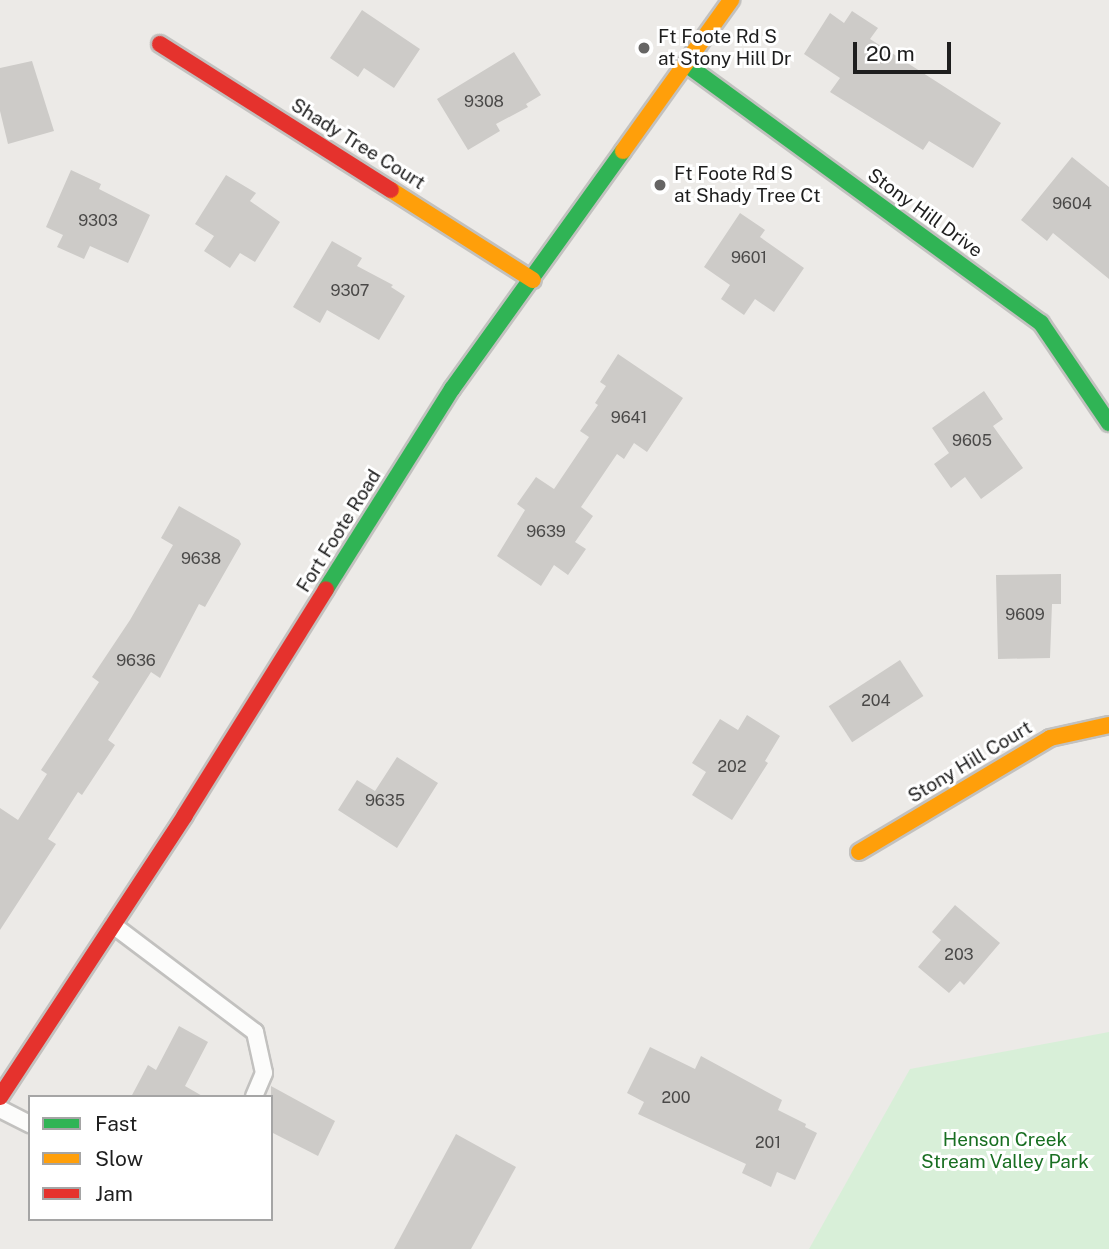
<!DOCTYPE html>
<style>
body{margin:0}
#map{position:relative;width:1109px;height:1249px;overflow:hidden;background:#eceae7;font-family:"Public Sans",sans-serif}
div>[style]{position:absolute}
.park>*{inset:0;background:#d8efd8}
.building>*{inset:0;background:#cdcbc8;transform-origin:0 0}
.roads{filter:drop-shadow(2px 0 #c2c1bf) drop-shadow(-2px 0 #c2c1bf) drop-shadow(0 2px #c2c1bf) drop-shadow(0 -2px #c2c1bf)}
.lane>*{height:16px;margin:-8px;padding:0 8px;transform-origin:8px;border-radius:8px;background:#fcfcfb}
.fast>*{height:16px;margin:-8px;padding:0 8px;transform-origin:8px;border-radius:8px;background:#30b455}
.slow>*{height:16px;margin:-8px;padding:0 8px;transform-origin:8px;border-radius:8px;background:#ff9f0a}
.jam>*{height:16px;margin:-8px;padding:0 8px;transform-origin:8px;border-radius:8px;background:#e5322d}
.dots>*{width:19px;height:19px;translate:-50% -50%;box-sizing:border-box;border:4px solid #fff;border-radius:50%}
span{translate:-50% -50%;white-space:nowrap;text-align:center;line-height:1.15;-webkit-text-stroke:6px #fff;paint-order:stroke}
.number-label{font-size:16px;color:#4a4948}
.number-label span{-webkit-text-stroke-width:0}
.poi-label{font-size:19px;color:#1e1e1e}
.left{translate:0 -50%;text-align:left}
.street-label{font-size:19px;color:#1e1e1e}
.park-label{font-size:19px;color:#196f22}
.legend{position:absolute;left:28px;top:1095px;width:245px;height:126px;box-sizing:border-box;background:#fff;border:2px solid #a5a5a5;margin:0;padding:9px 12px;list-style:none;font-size:21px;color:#1e1e1e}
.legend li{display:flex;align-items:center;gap:14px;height:35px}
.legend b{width:35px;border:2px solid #a5a5a5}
.scale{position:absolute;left:853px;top:42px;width:98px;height:32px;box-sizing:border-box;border:4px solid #1e1e1e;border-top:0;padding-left:9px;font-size:21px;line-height:24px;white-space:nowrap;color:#1e1e1e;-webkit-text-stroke:5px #fff;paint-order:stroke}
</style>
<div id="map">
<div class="park">
<div style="clip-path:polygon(1109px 1032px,1109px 1249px,809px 1249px,910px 1069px)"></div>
</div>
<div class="building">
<div style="clip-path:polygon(362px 10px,420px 49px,394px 88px,364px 68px,358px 77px,330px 58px)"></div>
<div style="clip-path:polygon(852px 11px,878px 28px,870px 39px,1001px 123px,973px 168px,929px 141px,923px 150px,830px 92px,840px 78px,804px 54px,830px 13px,844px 23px)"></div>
<div style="clip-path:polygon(514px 52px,541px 95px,526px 104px,528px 107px,496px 124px,500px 131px,468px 150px,437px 99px)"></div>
<div style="clip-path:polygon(32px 61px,54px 131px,8px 144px,0 111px,0 68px)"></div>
<div style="clip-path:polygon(1072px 157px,1109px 187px,1109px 279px,1053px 233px,1047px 241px,1021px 220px)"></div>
<div style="clip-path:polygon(71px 170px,101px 184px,99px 189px,150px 215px,128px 263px,90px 246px,84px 259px,57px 247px,63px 235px,46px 227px)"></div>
<div style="clip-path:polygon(226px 175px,256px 193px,250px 201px,280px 222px,255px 262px,240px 253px,230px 268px,204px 251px,214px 236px,195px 224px)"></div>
<div style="clip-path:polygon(740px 213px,765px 230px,760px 237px,804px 268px,774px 312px,755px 299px,744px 315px,721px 299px,730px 285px,704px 267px)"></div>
<div style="clip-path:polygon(332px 241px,362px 258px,357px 266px,393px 285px,391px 287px,405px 296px,379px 340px,327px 310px,320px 323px,293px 307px)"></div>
<div style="clip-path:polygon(618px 354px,683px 398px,647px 452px,634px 443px,624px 459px,617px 454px,581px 507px,593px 516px,575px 542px,586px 549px,568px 575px,554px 565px,541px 586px,497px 556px,525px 510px,517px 504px,536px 477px,554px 489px,589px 437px,580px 431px,598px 405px,595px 403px,606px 386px,600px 382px)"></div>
<div style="clip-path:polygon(984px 391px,1003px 419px,993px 426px,1023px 468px,981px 499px,965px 477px,951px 488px,934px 464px,949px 453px,932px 428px)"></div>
<div style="clip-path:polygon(179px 506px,239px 540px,241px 544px,205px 607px,199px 604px,160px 678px,151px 672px,108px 740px,115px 745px,82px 795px,78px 792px,48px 839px,56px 844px,0 930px,0 808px,18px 820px,47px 774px,41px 770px,99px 682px,92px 677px,130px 620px,173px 545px,161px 538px)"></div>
<div style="clip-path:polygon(1061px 574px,1061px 604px,1052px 604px,1050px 658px,998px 659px,996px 575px)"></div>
<div style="left:900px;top:660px;width:43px;height:85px;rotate:57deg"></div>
<div style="clip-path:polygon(747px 715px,780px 736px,765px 761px,768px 763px,732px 820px,692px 795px,706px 772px,692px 763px,720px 719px,738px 730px)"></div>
<div style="clip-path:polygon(397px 757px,438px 783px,397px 848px,338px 810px,357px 780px,375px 791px)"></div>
<div style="clip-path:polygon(955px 905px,1000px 943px,964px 985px,960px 981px,949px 993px,918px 967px,941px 940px,932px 932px)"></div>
<div style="clip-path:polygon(179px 1026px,208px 1042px,185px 1086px,204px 1097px,131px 1097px,148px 1065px,156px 1070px)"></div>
<div style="clip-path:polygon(650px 1047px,695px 1069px,701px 1056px,782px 1100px,778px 1110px,806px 1124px,805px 1127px,817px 1133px,795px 1180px,777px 1172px,771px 1187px,742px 1173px,746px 1164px,638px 1114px,644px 1102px,627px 1093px)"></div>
<div style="clip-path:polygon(271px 1086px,335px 1121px,318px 1156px,271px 1132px)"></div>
<div style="clip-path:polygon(456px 1134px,516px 1167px,471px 1249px,394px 1249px)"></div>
</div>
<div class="roads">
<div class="lane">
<div style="left:113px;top:925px;width:178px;rotate:37deg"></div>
<div style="left:255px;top:1032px;width:42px;rotate:77.6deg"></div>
<div style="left:264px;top:1073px;width:26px;rotate:113deg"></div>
<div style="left:0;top:1109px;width:34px;rotate:27deg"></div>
</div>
<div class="fast">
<div style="left:687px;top:65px;width:438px;rotate:36.1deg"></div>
<div style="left:1041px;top:323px;width:121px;rotate:55.8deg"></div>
<div style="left:326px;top:589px;width:236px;rotate:-57.8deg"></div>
<div style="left:452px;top:389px;width:293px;rotate:-54.3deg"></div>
</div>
<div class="slow">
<div style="left:623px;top:151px;width:186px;rotate:-54.4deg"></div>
<div style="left:391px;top:190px;width:168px;rotate:32.4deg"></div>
<div style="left:859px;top:852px;width:222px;rotate:-30.8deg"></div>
<div style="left:1050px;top:738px;width:60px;rotate:-12.4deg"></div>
</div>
<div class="jam">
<div style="left:160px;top:44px;width:273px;rotate:32.3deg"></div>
<div style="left:0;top:1097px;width:337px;rotate:-56.7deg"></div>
<div style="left:185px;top:815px;width:266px;rotate:-58deg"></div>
</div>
</div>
<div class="dots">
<div style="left:644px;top:48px;background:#666564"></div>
<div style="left:660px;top:185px;background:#666564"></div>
</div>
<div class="number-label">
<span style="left:484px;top:102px">9308</span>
<span style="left:1072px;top:204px">9604</span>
<span style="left:98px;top:221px">9303</span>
<span style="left:749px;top:258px">9601</span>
<span style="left:350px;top:291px">9307</span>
<span style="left:629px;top:418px">9641</span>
<span style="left:972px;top:441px">9605</span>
<span style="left:546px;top:532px">9639</span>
<span style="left:201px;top:559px">9638</span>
<span style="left:1025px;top:615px">9609</span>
<span style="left:136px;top:661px">9636</span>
<span style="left:876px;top:701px">204</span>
<span style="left:732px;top:767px">202</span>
<span style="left:385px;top:801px">9635</span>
<span style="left:959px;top:955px">203</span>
<span style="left:676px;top:1098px">200</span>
<span style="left:768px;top:1143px">201</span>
</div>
<div class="poi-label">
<span class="left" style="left:658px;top:48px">Ft Foote Rd S<br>at Stony Hill Dr</span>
<span class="left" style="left:674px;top:185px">Ft Foote Rd S<br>at Shady Tree Ct</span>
</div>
<div class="street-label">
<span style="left:358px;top:144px;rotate:32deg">Shady Tree Court</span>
<span style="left:925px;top:213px;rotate:36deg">Stony Hill Drive</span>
<span style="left:339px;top:531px;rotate:-58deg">Fort Foote Road</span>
<span style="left:970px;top:762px;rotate:-31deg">Stony Hill Court</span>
</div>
<div class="park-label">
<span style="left:1005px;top:1151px">Henson Creek<br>Stream Valley Park</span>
</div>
<ul class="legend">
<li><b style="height:9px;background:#30b455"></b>Fast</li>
<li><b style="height:9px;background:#ff9f0a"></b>Slow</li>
<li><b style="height:9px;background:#e5322d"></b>Jam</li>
</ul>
<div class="scale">20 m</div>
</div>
